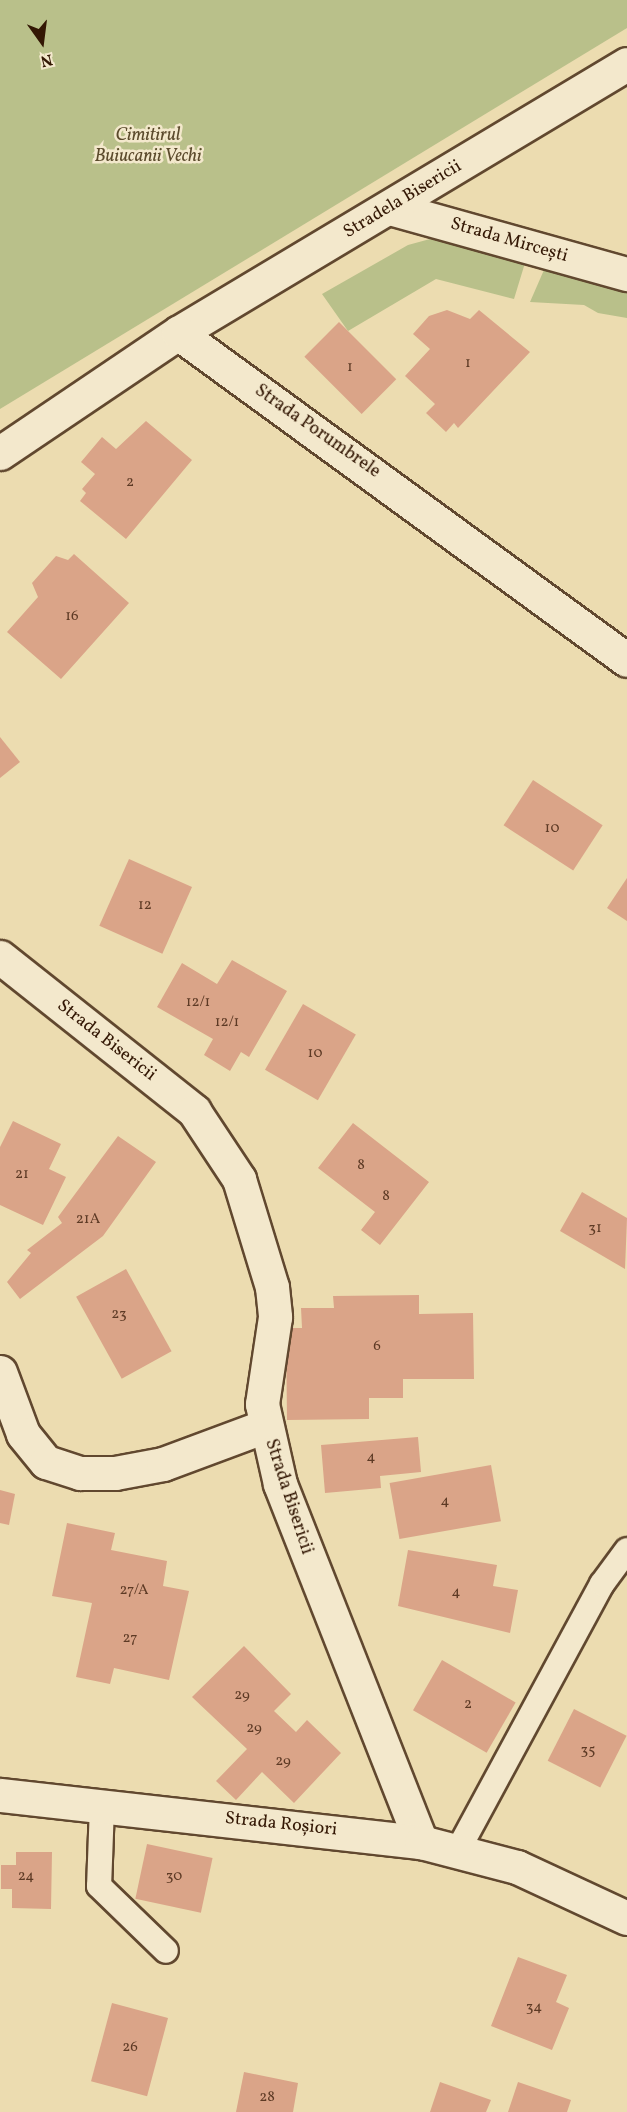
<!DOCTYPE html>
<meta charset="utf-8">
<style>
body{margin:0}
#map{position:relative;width:627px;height:2112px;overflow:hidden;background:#ecdcb0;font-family:Vollkorn,serif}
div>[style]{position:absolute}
.green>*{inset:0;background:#b9c08a}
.building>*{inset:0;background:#daa488;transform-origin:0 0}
.roads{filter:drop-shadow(2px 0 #61482f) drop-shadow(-2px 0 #61482f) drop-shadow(0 2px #61482f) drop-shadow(0 -2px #61482f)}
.lane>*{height:24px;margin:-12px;padding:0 12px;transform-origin:12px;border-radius:12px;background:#f3e8cc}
.street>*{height:33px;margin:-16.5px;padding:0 16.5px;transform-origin:16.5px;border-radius:16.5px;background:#f3e8cc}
span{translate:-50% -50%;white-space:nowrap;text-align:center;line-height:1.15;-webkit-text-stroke:5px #f3e8cc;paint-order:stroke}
.number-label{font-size:15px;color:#5d3a25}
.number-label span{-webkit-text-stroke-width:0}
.park-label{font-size:18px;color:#5b4a2c;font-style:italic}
.street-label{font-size:18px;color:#331704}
.north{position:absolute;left:12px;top:12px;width:60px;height:60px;-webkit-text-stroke:4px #f3e8cc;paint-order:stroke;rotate:166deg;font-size:16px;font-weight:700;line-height:24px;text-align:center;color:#331704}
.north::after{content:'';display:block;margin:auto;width:21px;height:27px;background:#331704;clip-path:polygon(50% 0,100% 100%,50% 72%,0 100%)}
</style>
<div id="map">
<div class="green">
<div style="clip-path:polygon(0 0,627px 0,627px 28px,0 409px)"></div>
<div style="clip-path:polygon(430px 239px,525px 263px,514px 299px,436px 279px,348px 331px,322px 294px,408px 245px)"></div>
<div style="clip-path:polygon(547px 263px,627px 289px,627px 318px,598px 313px,584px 305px,530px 302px)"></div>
</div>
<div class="building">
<div style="clip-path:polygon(447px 310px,470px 319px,479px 310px,530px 352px,458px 428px,454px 423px,446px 432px,426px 413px,435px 404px,405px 376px,430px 349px,413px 334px,429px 316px)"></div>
<div style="left:339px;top:322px;width:81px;height:49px;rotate:45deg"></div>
<div style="clip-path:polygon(146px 421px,192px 460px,126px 539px,80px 501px,86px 493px,82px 489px,95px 474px,81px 462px,102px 437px,116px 449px)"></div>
<div style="clip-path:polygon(74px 554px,129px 603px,61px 679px,7px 632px,38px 597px,32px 583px,56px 556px,68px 560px)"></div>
<div style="clip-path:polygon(0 737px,20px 762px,0 778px)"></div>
<div style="left:533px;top:780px;width:83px;height:54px;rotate:33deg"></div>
<div style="left:129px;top:859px;width:69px;height:73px;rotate:24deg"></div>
<div style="clip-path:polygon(627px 878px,627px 921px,607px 908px)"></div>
<div style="clip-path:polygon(232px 960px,287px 991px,249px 1057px,241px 1052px,230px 1071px,204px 1055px,213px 1039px,157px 1007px,182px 963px,217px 984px)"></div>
<div style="left:303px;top:1004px;width:61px;height:76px;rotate:30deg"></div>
<div style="clip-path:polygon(13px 1121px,61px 1144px,49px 1169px,66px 1177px,43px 1225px,0 1205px,0 1147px)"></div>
<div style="clip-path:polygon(353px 1123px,429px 1182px,380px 1245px,361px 1230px,375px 1212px,318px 1168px)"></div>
<div style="clip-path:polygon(118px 1136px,156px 1162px,103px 1236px,20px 1299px,7px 1282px,31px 1253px,27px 1250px,62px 1223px,58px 1217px)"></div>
<div style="clip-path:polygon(582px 1192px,627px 1218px,625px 1269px,560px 1231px)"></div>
<div style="left:126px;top:1269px;width:94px;height:57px;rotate:61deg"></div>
<div style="clip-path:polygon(419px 1295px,419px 1314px,473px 1313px,474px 1379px,403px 1379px,403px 1398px,369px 1398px,369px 1419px,287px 1420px,286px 1328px,302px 1328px,301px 1308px,334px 1308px,333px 1296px)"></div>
<div style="clip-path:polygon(418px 1437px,421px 1472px,380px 1476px,381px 1488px,325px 1493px,321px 1445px)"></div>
<div style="left:491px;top:1465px;width:57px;height:103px;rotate:80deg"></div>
<div style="clip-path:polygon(0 1490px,15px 1494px,9px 1525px,0 1523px)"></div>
<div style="clip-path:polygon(67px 1523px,115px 1533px,111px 1550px,167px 1561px,163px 1586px,189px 1591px,169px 1680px,114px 1668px,110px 1684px,76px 1677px,92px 1603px,52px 1596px)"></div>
<div style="clip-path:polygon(408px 1550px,497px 1565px,493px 1586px,518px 1590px,510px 1633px,398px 1606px)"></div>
<div style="clip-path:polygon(244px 1646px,291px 1694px,274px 1711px,296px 1732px,307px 1720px,341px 1753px,294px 1803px,262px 1772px,236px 1800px,216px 1781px,247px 1749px,192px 1697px)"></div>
<div style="left:442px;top:1660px;width:85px;height:58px;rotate:30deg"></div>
<div style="left:574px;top:1709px;width:59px;height:58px;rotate:27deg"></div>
<div style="left:147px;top:1844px;width:67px;height:56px;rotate:12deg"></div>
<div style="clip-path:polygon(16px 1852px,52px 1852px,51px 1909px,12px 1908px,12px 1889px,1px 1889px,1px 1865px,16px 1865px)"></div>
<div style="clip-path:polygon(518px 1957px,567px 1975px,556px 2002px,569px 2008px,552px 2050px,491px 2026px)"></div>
<div style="left:112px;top:2003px;width:58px;height:81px;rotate:15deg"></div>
<div style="clip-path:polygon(244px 2072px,298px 2083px,293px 2112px,236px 2112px)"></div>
<div style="clip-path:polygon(440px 2082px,491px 2100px,486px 2112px,430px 2112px)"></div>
<div style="clip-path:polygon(518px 2082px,571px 2100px,567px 2112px,508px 2112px)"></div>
</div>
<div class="roads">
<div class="lane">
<div style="left:102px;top:1806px;width:80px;rotate:92.1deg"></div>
<div style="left:99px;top:1886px;width:93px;rotate:44.1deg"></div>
<div style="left:457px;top:1852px;width:305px;rotate:-61.6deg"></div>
<div style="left:602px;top:1584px;width:42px;rotate:-53.7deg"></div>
</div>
<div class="street">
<div style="left:390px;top:208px;width:246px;rotate:15.6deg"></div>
<div style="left:178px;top:333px;width:523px;rotate:-30.93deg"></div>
<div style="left:0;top:453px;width:215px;rotate:-34deg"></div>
<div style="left:178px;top:333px;width:555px;rotate:36.07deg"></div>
<div style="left:0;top:957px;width:248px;rotate:38.4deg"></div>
<div style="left:194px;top:1111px;width:82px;rotate:56.5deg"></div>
<div style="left:239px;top:1179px;width:113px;rotate:73deg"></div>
<div style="left:272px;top:1287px;width:30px;rotate:84deg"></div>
<div style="left:275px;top:1317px;width:88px;rotate:98.5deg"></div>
<div style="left:262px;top:1404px;width:82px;rotate:77.3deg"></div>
<div style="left:280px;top:1484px;width:385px;rotate:68.5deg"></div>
<div style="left:0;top:1372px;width:66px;rotate:69.6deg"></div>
<div style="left:23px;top:1434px;width:36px;rotate:51deg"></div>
<div style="left:46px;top:1462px;width:36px;rotate:18deg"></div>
<div style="left:80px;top:1473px;width:35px"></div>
<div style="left:115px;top:1473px;width:49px;rotate:-10.6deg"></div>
<div style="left:163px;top:1464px;width:109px;rotate:-20.4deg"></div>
<div style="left:0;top:1795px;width:424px;rotate:6.4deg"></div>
<div style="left:421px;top:1842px;width:99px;rotate:14.6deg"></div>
<div style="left:517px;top:1867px;width:121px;rotate:24.9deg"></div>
</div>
</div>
<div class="number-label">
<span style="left:468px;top:364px">1</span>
<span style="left:350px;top:368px">1</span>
<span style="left:130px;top:483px">2</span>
<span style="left:72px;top:617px">16</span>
<span style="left:552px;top:829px">10</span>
<span style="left:145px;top:906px">12</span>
<span style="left:198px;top:1003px">12/1</span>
<span style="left:227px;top:1023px">12/1</span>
<span style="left:315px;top:1054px">10</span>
<span style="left:361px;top:1166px">8</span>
<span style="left:22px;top:1175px">21</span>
<span style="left:386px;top:1197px">8</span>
<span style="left:88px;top:1220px">21A</span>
<span style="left:595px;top:1229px">31</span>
<span style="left:119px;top:1315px">23</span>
<span style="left:377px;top:1347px">6</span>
<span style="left:371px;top:1458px">4</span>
<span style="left:445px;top:1502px">4</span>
<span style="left:134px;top:1591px">27/A</span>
<span style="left:456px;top:1593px">4</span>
<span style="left:130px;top:1639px">27</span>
<span style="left:242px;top:1696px">29</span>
<span style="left:468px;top:1705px">2</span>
<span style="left:254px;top:1729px">29</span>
<span style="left:588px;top:1751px">35</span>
<span style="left:283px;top:1762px">29</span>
<span style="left:26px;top:1877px">24</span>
<span style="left:174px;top:1877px">30</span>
<span style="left:534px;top:2008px">34</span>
<span style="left:130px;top:2048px">26</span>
<span style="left:267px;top:2098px">28</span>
</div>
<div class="park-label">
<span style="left:148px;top:147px">Cimitirul<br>Buiucanii Vechi</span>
</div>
<div class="street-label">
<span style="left:403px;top:200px;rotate:-31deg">Stradela Bisericii</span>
<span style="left:509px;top:241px;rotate:16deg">Strada Mircești</span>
<span style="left:317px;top:432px;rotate:35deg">Strada Porumbrele</span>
<span style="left:106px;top:1041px;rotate:38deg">Strada Bisericii</span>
<span style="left:288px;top:1497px;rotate:72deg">Strada Bisericii</span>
<span style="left:281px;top:1825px;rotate:6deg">Strada Roșiori</span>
</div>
<div class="north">N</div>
</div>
